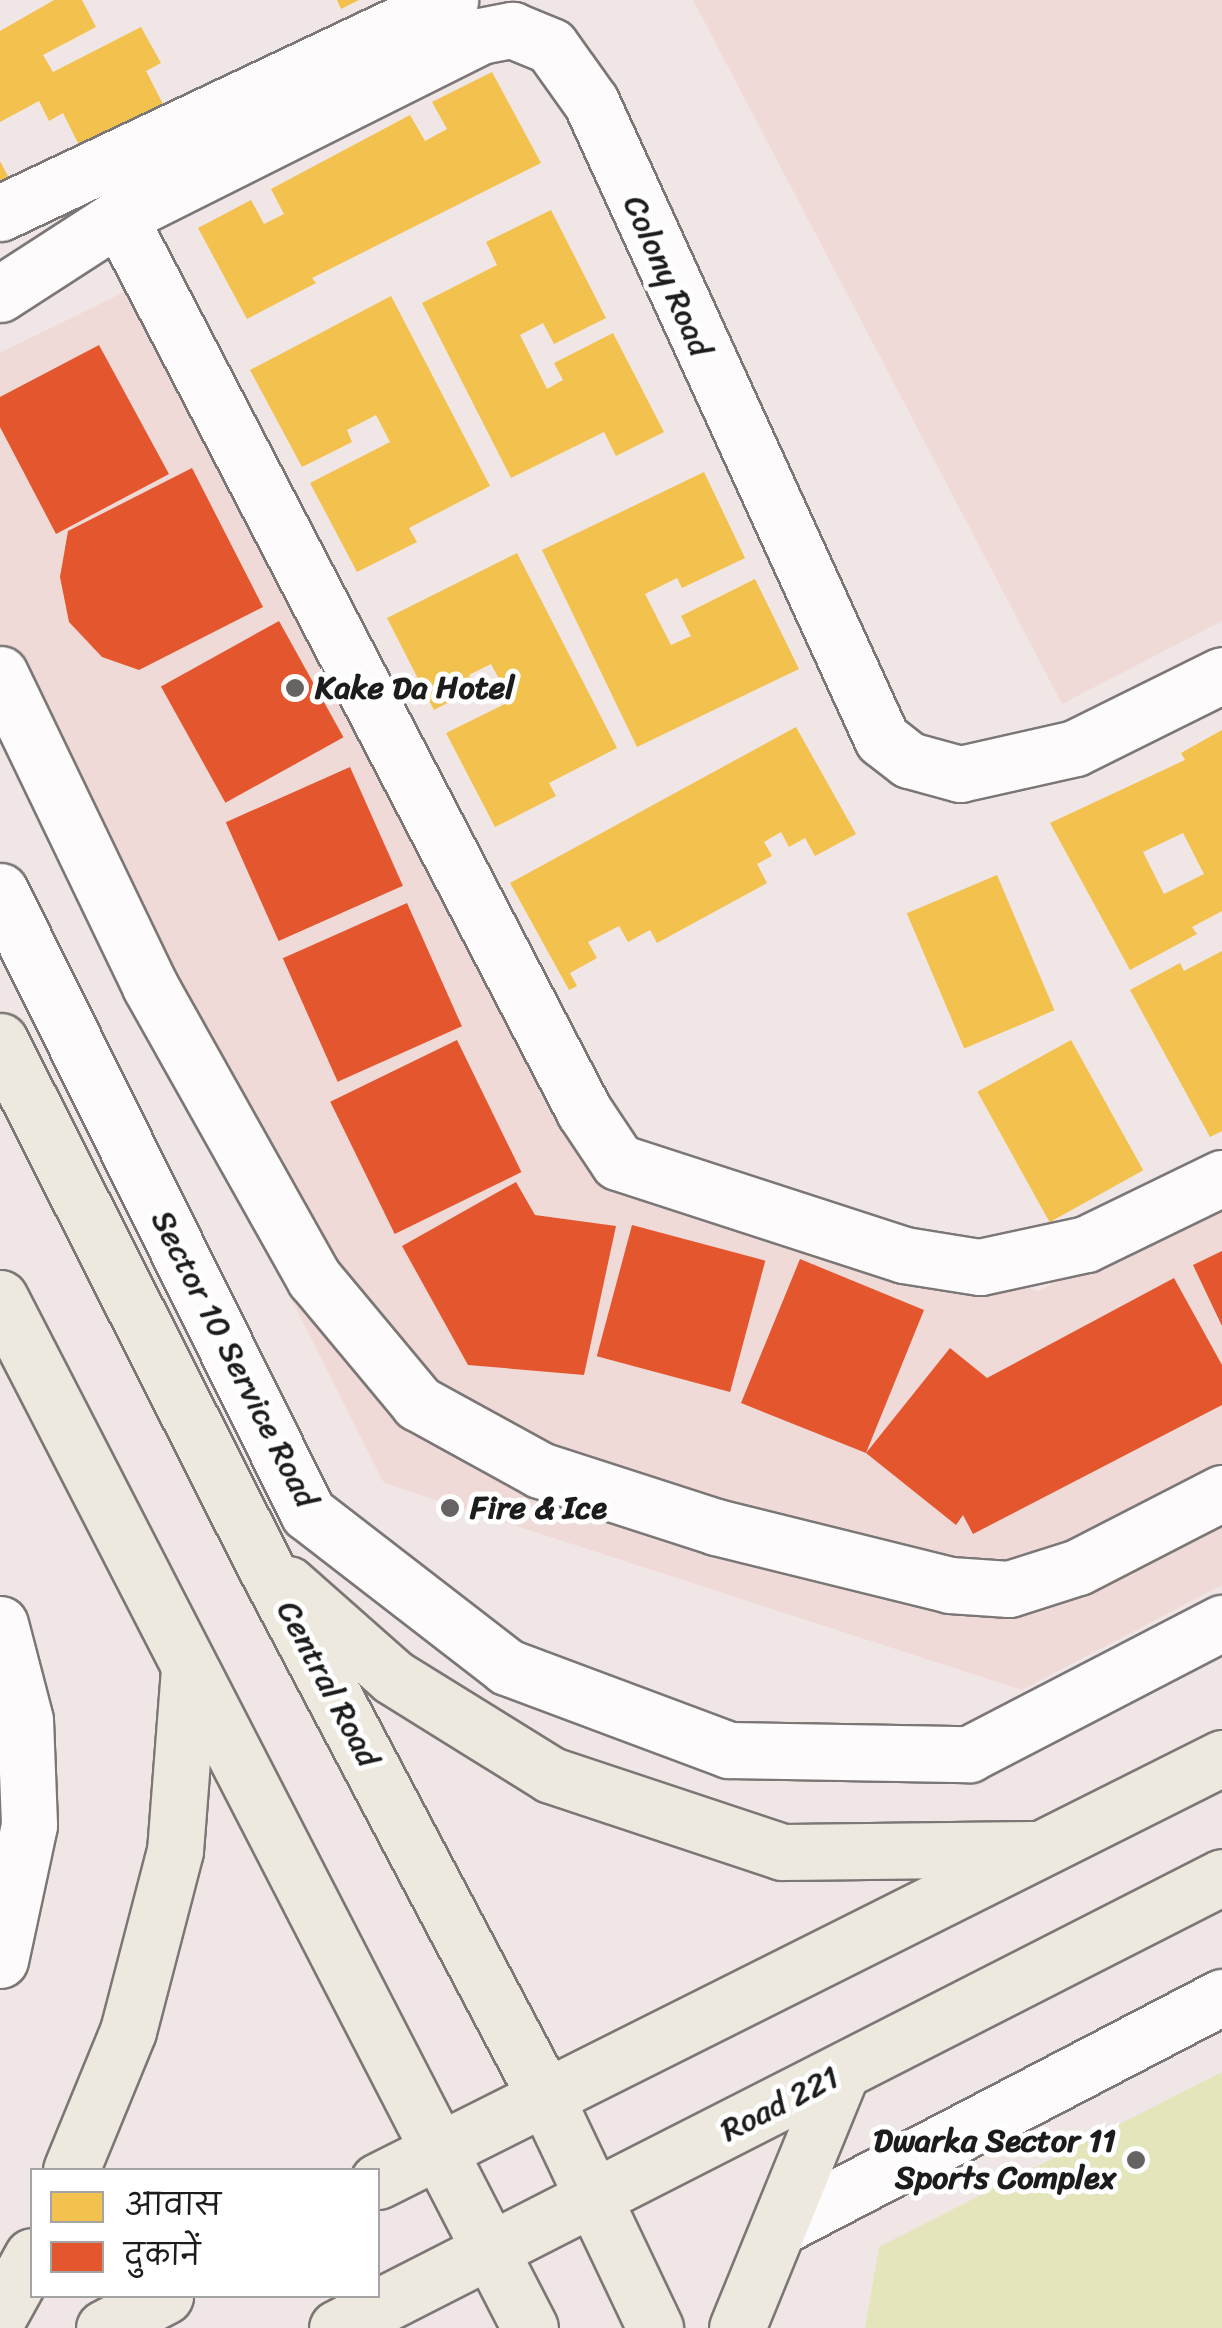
<!DOCTYPE html>
<meta charset="utf-8">
<style>
body{margin:0}
#map{position:relative;width:1222px;height:2328px;overflow:hidden;background:#f1e6e6;font-family:Sriracha,"Playpen Sans Deva",sans-serif}
div>[style]{position:absolute}
.built>*{inset:0;background:#efdad8}
.green>*{inset:0;background:#e4e5bb}
.homes>*{inset:0;background:#f2c14e;transform-origin:0 0}
.shops>*{inset:0;background:#e4572e;transform-origin:0 0}
.roads{filter:drop-shadow(2px 0 #7c7777) drop-shadow(-2px 0 #7c7777) drop-shadow(0 2px #7c7777) drop-shadow(0 -2px #7c7777)}
.minor>*{height:55px;margin:-27.5px;padding:0 27.5px;transform-origin:27.5px;border-radius:27.5px;background:#fdfbfb}
.major>*{height:55px;margin:-27.5px;padding:0 27.5px;transform-origin:27.5px;border-radius:27.5px;background:#eee9de}
.dots>*{width:28px;height:28px;translate:-50% -50%;box-sizing:border-box;border:5px solid #fff;border-radius:50%}
span{translate:-50% -50%;white-space:nowrap;text-align:center;line-height:1.15;-webkit-text-stroke:10px #fff;paint-order:stroke}
.street-label{font-size:32px;color:#1c1c1c}
.poi-label{font-size:32px;color:#1c1c1c;font-weight:700}
.left{translate:0 -50%;text-align:left}
.right{translate:-100% -50%;text-align:right}
.legend{position:absolute;left:30px;top:2168px;width:350px;height:130px;box-sizing:border-box;background:#fff;border:2px solid #a4a4a4;margin:0;padding:12px 18px;list-style:none;font-size:30px;color:#1c1c1c}
.legend li{display:flex;align-items:center;gap:20px;height:50px}
.legend b{width:50px;border:2px solid #a4a4a4}
</style>
<div id="map">
<div class="built">
<div style="clip-path:polygon(693px 0,1222px 0,1222px 621px,1062px 704px)"></div>
<div style="clip-path:polygon(142px 283px,588px 1143px,1038px 1291px,1222px 1199px,1222px 1585px,1022px 1690px,384px 1483px,0 723px,0 353px)"></div>
</div>
<div class="green">
<div style="clip-path:polygon(1222px 2072px,1222px 2328px,865px 2328px,879px 2247px)"></div>
</div>
<div class="homes">
<div style="clip-path:polygon(54px 0,82px 0,96px 27px,43px 55px,53px 72px,141px 27px,161px 63px,146px 71px,163px 104px,80px 147px,63px 113px,49px 121px,39px 101px,0 122px,0 31px)"></div>
<div style="clip-path:polygon(337px 0,359px 0,341px 9px)"></div>
<div style="clip-path:polygon(492px 72px,541px 163px,312px 278px,316px 283px,247px 319px,198px 228px,251px 200px,264px 224px,284px 214px,271px 189px,410px 115px,425px 141px,447px 129px,432px 102px)"></div>
<div style="clip-path:polygon(0 161px,11px 182px,0 188px)"></div>
<div style="clip-path:polygon(551px 210px,606px 318px,554px 344px,543px 323px,520px 335px,547px 389px,563px 380px,554px 363px,613px 333px,664px 432px,616px 456px,604px 432px,511px 478px,422px 303px,497px 265px,486px 242px)"></div>
<div style="clip-path:polygon(391px 296px,490px 486px,409px 528px,417px 542px,357px 572px,310px 483px,390px 442px,376px 415px,347px 430px,352px 442px,302px 467px,250px 370px)"></div>
<div style="clip-path:polygon(704px 472px,745px 558px,682px 588px,677px 578px,645px 594px,671px 645px,691px 636px,681px 616px,755px 579px,799px 669px,637px 747px,542px 550px)"></div>
<div style="clip-path:polygon(517px 553px,617px 748px,549px 783px,556px 796px,495px 827px,446px 733px,511px 701px,491px 664px,469px 675px,476px 688px,434px 710px,387px 618px)"></div>
<div style="clip-path:polygon(796px 727px,856px 834px,815px 856px,805px 838px,789px 847px,781px 832px,764px 842px,772px 856px,757px 864px,767px 883px,657px 943px,650px 930px,628px 942px,619px 926px,588px 942px,597px 958px,570px 973px,577px 986px,569px 990px,510px 883px)"></div>
<div style="clip-path:polygon(evenodd,1222px 730px,1222px 911px,1192px 927px,1197px 934px,1130px 970px,1050px 823px,1185px 760px,1181px 753px,1222px 730px,1183px 833px,1204px 874px,1164px 894px,1143px 852px,1183px 833px)"></div>
<div style="left:997px;top:875px;width:147px;height:98px;rotate:67deg"></div>
<div style="clip-path:polygon(1222px 951px,1222px 1131px,1210px 1137px,1130px 990px,1180px 963px,1184px 971px)"></div>
<div style="left:1071px;top:1040px;width:149px;height:107px;rotate:61deg"></div>
</div>
<div class="shops">
<div style="clip-path:polygon(99px 345px,169px 474px,56px 534px,0 427px,0 397px)"></div>
<div style="clip-path:polygon(192px 468px,263px 607px,139px 670px,102px 657px,69px 622px,60px 577px,68px 531px)"></div>
<div style="left:279px;top:621px;width:133px;height:135px;rotate:61deg"></div>
<div style="left:350px;top:767px;width:130px;height:136px;rotate:66deg"></div>
<div style="left:407px;top:903px;width:135px;height:136px;rotate:66deg"></div>
<div style="left:457px;top:1040px;width:147px;height:141px;rotate:64deg"></div>
<div style="clip-path:polygon(516px 1182px,535px 1215px,616px 1226px,584px 1375px,468px 1365px,402px 1246px)"></div>
<div style="left:632px;top:1225px;width:138px;height:136px;rotate:15deg"></div>
<div style="clip-path:polygon(1222px 1251px,1222px 1326px,1193px 1265px)"></div>
<div style="clip-path:polygon(800px 1259px,924px 1310px,866px 1453px,950px 1348px,987px 1378px,1174px 1278px,1222px 1365px,1222px 1405px,973px 1534px,963px 1515px,956px 1525px,866px 1453px,741px 1403px)"></div>
</div>
<div class="roads">
<div class="minor">
<div style="left:0;top:213px;width:498px;rotate:-25.3deg"></div>
<div style="left:119px;top:217px;width:1008px;rotate:62.52deg"></div>
<div style="left:584px;top:1111px;width:61px;rotate:56.3deg"></div>
<div style="left:618px;top:1162px;width:301px;rotate:18deg"></div>
<div style="left:904px;top:1255px;width:77px;rotate:9deg"></div>
<div style="left:980px;top:1267px;width:108px;rotate:-12.2deg"></div>
<div style="left:1086px;top:1244px;width:151px;rotate:-25.9deg"></div>
<div style="left:0;top:294px;width:142px;rotate:-32.9deg"></div>
<div style="left:119px;top:217px;width:404px;rotate:-26.6deg"></div>
<div style="left:480px;top:36px;width:33px;rotate:-11deg"></div>
<div style="left:512px;top:30px;width:42px;rotate:22.3deg"></div>
<div style="left:551px;top:46px;width:69px;rotate:54.5deg"></div>
<div style="left:591px;top:102px;width:700px;rotate:65.45deg"></div>
<div style="left:882px;top:739px;width:34px;rotate:38deg"></div>
<div style="left:909px;top:760px;width:53px;rotate:15.4deg"></div>
<div style="left:960px;top:774px;width:118px;rotate:-12.7deg"></div>
<div style="left:1075px;top:748px;width:164px;rotate:-26.4deg"></div>
<div style="left:0;top:674px;width:346px;rotate:64.3deg"></div>
<div style="left:150px;top:986px;width:335px;rotate:60.7deg"></div>
<div style="left:314px;top:1278px;width:163px;rotate:50.2deg"></div>
<div style="left:418px;top:1403px;width:139px;rotate:28.8deg"></div>
<div style="left:540px;top:1470px;width:185px;rotate:17.9deg"></div>
<div style="left:716px;top:1527px;width:241px;rotate:13.9deg"></div>
<div style="left:950px;top:1585px;width:59px;rotate:3.9deg"></div>
<div style="left:1009px;top:1589px;width:72px;rotate:-17.7deg"></div>
<div style="left:1078px;top:1567px;width:162px;rotate:-27.2deg"></div>
<div style="left:0;top:891px;width:694px;rotate:63.66deg"></div>
<div style="left:308px;top:1513px;width:252px;rotate:37.7deg"></div>
<div style="left:507px;top:1667px;width:237px;rotate:20.5deg"></div>
<div style="left:729px;top:1750px;width:240px;rotate:1deg"></div>
<div style="left:969px;top:1754px;width:285px;rotate:-27.4deg"></div>
<div style="left:0;top:1624px;width:99px;rotate:75.4deg"></div>
<div style="left:25px;top:1720px;width:105px;rotate:87.8deg"></div>
<div style="left:29px;top:1825px;width:138px;rotate:102.1deg"></div>
<div style="left:782px;top:2226px;width:496px;rotate:-27.5deg"></div>
</div>
<div class="major">
<div style="left:0;top:1041px;width:584px;rotate:63.22deg"></div>
<div style="left:263px;top:1562px;width:602px;rotate:62.16deg"></div>
<div style="left:544px;top:2094px;width:259px;rotate:64.6deg"></div>
<div style="left:0;top:1298px;width:1158px;rotate:62.77deg"></div>
<div style="left:288px;top:1584px;width:140px;rotate:41.5deg"></div>
<div style="left:393px;top:1677px;width:186px;rotate:31.8deg"></div>
<div style="left:551px;top:1775px;width:243px;rotate:18.4deg"></div>
<div style="left:782px;top:1852px;width:250px;rotate:-0.7deg"></div>
<div style="left:71px;top:2170px;width:150px;rotate:-67.7deg"></div>
<div style="left:128px;top:2031px;width:186px;rotate:-75.4deg"></div>
<div style="left:175px;top:1851px;width:181px;rotate:-85.6deg"></div>
<div style="left:378px;top:2181px;width:944px;rotate:-26.62deg"></div>
<div style="left:0;top:2314px;width:66px;rotate:-61.1deg"></div>
<div style="left:104px;top:2328px;width:69px;rotate:-27.7deg"></div>
<div style="left:337px;top:2328px;width:993px;rotate:-27deg"></div>
<div style="left:737px;top:2328px;width:275px;rotate:-67.8deg"></div>
</div>
</div>
<div class="dots">
<div style="left:295px;top:688px;background:#676363"></div>
<div style="left:450px;top:1508px;background:#676363"></div>
<div style="left:1136px;top:2160px;background:#676363"></div>
</div>
<div class="street-label">
<span style="left:667px;top:276px;rotate:66deg">Colony Road</span>
<span style="left:234px;top:1359px;rotate:63deg">Sector 10 Service Road</span>
<span style="left:328px;top:1684px;rotate:62deg">Central Road</span>
<span style="left:780px;top:2104px;rotate:-27deg">Road 221</span>
</div>
<div class="poi-label">
<span class="left" style="left:315px;top:688px">Kake Da Hotel</span>
<span class="left" style="left:470px;top:1508px">Fire &amp; Ice</span>
<span class="right" style="left:1116px;top:2160px">Dwarka Sector 11<br>Sports Complex</span>
</div>
<ul class="legend">
<li><b style="height:28px;background:#f2c14e"></b>आवास</li>
<li><b style="height:28px;background:#e4572e"></b>दुकानें</li>
</ul>
</div>
